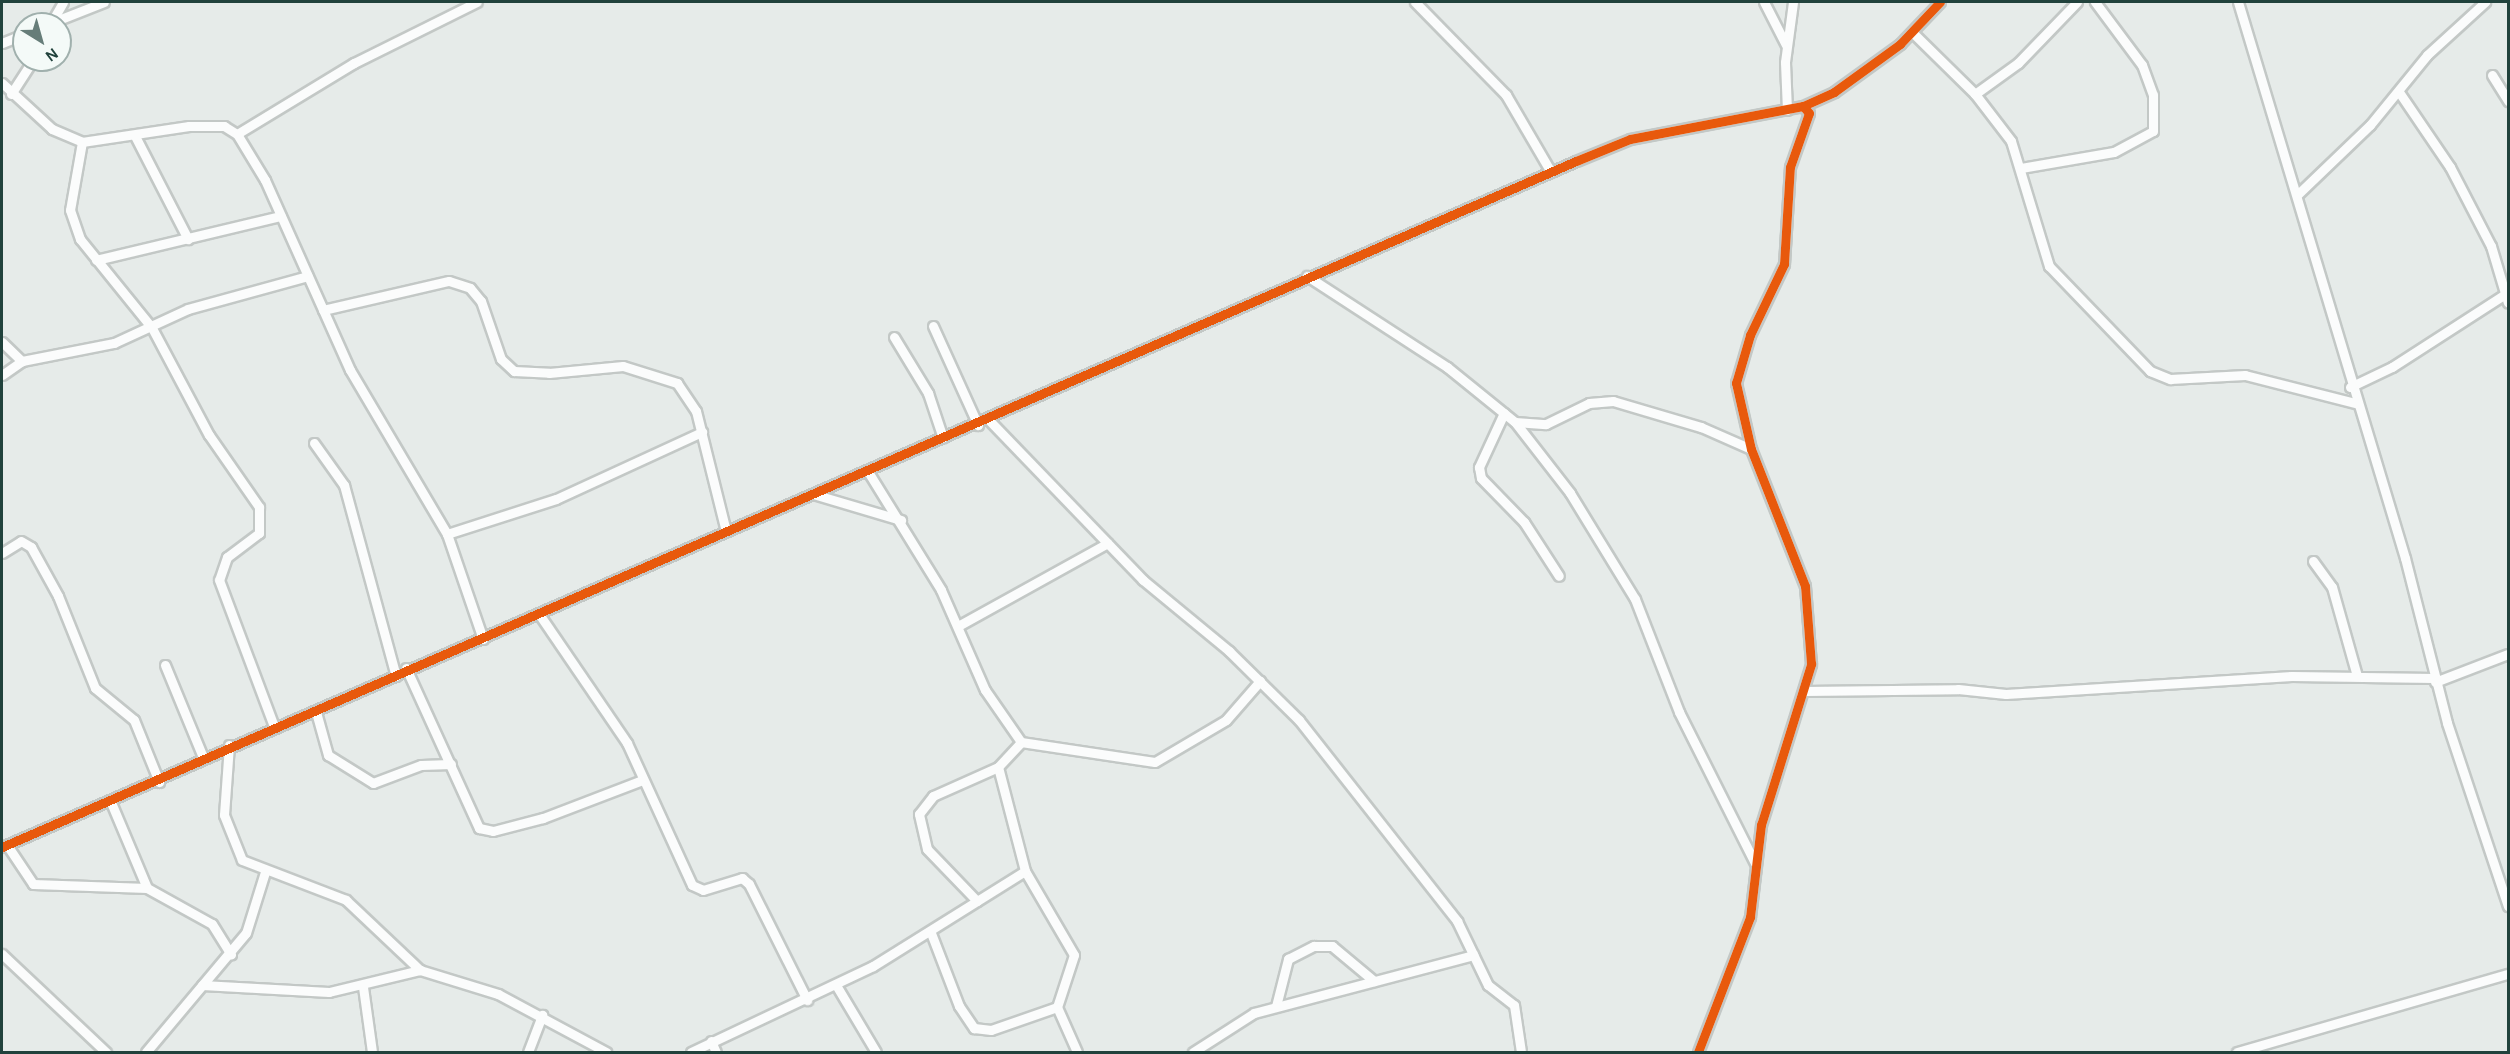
<!DOCTYPE html>
<style>
body{margin:0}
#map{position:relative;width:2510px;height:1054px;overflow:hidden;background:#e6ebe9;font-family:Karla,sans-serif}
div>[style]{position:absolute}
.roads{filter:drop-shadow(2px 0 #c3c8c6) drop-shadow(-2px 0 #c3c8c6) drop-shadow(0 2px #c3c8c6) drop-shadow(0 -2px #c3c8c6)}
.street>*{height:9px;margin:-4.5px;padding:0 4.5px;transform-origin:4.5px;border-radius:4.5px;background:#fbfcfc}
.cycleway>*{height:9px;margin:-4.5px;padding:0 4.5px;transform-origin:4.5px;border-radius:4.5px;background:#e8590c}
span{translate:-50% -50%;white-space:nowrap;text-align:center;line-height:1.15;-webkit-text-stroke:4.5px #f4faf8;paint-order:stroke}
.frame{position:absolute;inset:0;border:3px solid #21423c;pointer-events:none}
.north{position:absolute;left:12px;top:12px;width:60px;height:60px;box-sizing:border-box;background:#f4faf8;border:2px solid #a0b0ad;border-radius:50%;rotate:143deg;font-size:16px;font-weight:700;line-height:24px;text-align:center;color:#21423c}
.north::after{content:'';display:block;margin:auto;width:21px;height:27px;background:#667d79;clip-path:polygon(50% 0,100% 100%,50% 72%,0 100%)}
</style>
<div id="map">
<div class="roads">
<div class="street">
<div style="left:1415px;top:2px;width:130px;rotate:45.6deg"></div>
<div style="left:1506px;top:95px;width:89px;rotate:59.7deg"></div>
<div style="left:1764px;top:2px;width:48px;rotate:62.9deg"></div>
<div style="left:2238px;top:2px;width:581px;rotate:73.28deg"></div>
<div style="left:2405px;top:558px;width:170px;rotate:75.7deg"></div>
<div style="left:2447px;top:723px;width:193px;rotate:71.6deg"></div>
<div style="left:51px;top:23px;width:24px;rotate:-60deg"></div>
<div style="left:48px;top:24px;width:60px;rotate:-21.4deg"></div>
<div style="left:1912px;top:32px;width:88px;rotate:44.5deg"></div>
<div style="left:1975px;top:94px;width:59px;rotate:52.5deg"></div>
<div style="left:2011px;top:141px;width:131px;rotate:73.1deg"></div>
<div style="left:2049px;top:266px;width:146px;rotate:46.1deg"></div>
<div style="left:2150px;top:371px;width:22px;rotate:22deg"></div>
<div style="left:2170px;top:379px;width:75px;rotate:-3.1deg"></div>
<div style="left:2245px;top:375px;width:114px;rotate:14.3deg"></div>
<div style="left:2px;top:43px;width:24px;rotate:-22deg"></div>
<div style="left:2492px;top:75px;width:31px;rotate:58deg"></div>
<div style="left:2px;top:83px;width:68px;rotate:42.6deg"></div>
<div style="left:52px;top:129px;width:33px;rotate:23deg"></div>
<div style="left:82px;top:142px;width:108px;rotate:-8.5deg"></div>
<div style="left:189px;top:126px;width:35px"></div>
<div style="left:224px;top:126px;width:15px;rotate:32deg"></div>
<div style="left:237px;top:134px;width:54px;rotate:58.7deg"></div>
<div style="left:265px;top:180px;width:208px;rotate:65.9deg"></div>
<div style="left:350px;top:370px;width:191px;rotate:59.4deg"></div>
<div style="left:447px;top:534px;width:111px;rotate:71.1deg"></div>
<div style="left:2399px;top:92px;width:91px;rotate:55.8deg"></div>
<div style="left:2450px;top:167px;width:89px;rotate:62.6deg"></div>
<div style="left:2491px;top:246px;width:59px;rotate:73.4deg"></div>
<div style="left:11px;top:94px;width:40px;rotate:-57.1deg"></div>
<div style="left:1975px;top:94px;width:53px;rotate:-35.8deg"></div>
<div style="left:2018px;top:63px;width:85px;rotate:-46deg"></div>
<div style="left:1787px;top:110px;width:48px;rotate:-92.4deg"></div>
<div style="left:1785px;top:62px;width:61px;rotate:-82.4deg"></div>
<div style="left:237px;top:134px;width:137px;rotate:-31.3deg"></div>
<div style="left:354px;top:63px;width:137px;rotate:-26.4deg"></div>
<div style="left:135px;top:136px;width:116px;rotate:62.8deg"></div>
<div style="left:82px;top:142px;width:69px;rotate:100deg"></div>
<div style="left:70px;top:210px;width:31px;rotate:71deg"></div>
<div style="left:80px;top:239px;width:114px;rotate:51deg"></div>
<div style="left:152px;top:328px;width:121px;rotate:62deg"></div>
<div style="left:209px;top:435px;width:88px;rotate:55.2deg"></div>
<div style="left:259px;top:507px;width:26px;rotate:90deg"></div>
<div style="left:259px;top:533px;width:40px;rotate:143deg"></div>
<div style="left:227px;top:557px;width:24px;rotate:109deg"></div>
<div style="left:219px;top:580px;width:156px;rotate:69.4deg"></div>
<div style="left:2021px;top:168px;width:94px;rotate:-9.8deg"></div>
<div style="left:2114px;top:152px;width:44px;rotate:-28.3deg"></div>
<div style="left:2153px;top:131px;width:36px;rotate:-90deg"></div>
<div style="left:2153px;top:95px;width:32px;rotate:-110deg"></div>
<div style="left:2142px;top:65px;width:79px;rotate:-126.7deg"></div>
<div style="left:2297px;top:195px;width:101px;rotate:-43.8deg"></div>
<div style="left:2370px;top:125px;width:90px;rotate:-50.8deg"></div>
<div style="left:2427px;top:55px;width:79px;rotate:-42.4deg"></div>
<div style="left:96px;top:260px;width:190px;rotate:-13.4deg"></div>
<div style="left:1307px;top:276px;width:167px;rotate:33deg"></div>
<div style="left:1447px;top:367px;width:87px;rotate:39deg"></div>
<div style="left:1515px;top:422px;width:31px;rotate:4deg"></div>
<div style="left:1546px;top:424px;width:48px;rotate:-26deg"></div>
<div style="left:1589px;top:403px;width:24px;rotate:-5deg"></div>
<div style="left:1613px;top:401px;width:92px;rotate:16.5deg"></div>
<div style="left:1701px;top:427px;width:55px;rotate:23.7deg"></div>
<div style="left:323px;top:310px;width:129px;rotate:-13deg"></div>
<div style="left:449px;top:281px;width:22px;rotate:18deg"></div>
<div style="left:470px;top:288px;width:17px;rotate:50deg"></div>
<div style="left:481px;top:301px;width:61px;rotate:71deg"></div>
<div style="left:501px;top:359px;width:18px;rotate:43deg"></div>
<div style="left:514px;top:371px;width:35px;rotate:3deg"></div>
<div style="left:549px;top:373px;width:74px;rotate:-5.4deg"></div>
<div style="left:623px;top:366px;width:57px;rotate:17.5deg"></div>
<div style="left:677px;top:383px;width:34px;rotate:56deg"></div>
<div style="left:696px;top:411px;width:124px;rotate:76deg"></div>
<div style="left:933px;top:326px;width:109px;rotate:65.6deg"></div>
<div style="left:894px;top:337px;width:66px;rotate:58.7deg"></div>
<div style="left:928px;top:393px;width:47px;rotate:71.6deg"></div>
<div style="left:2px;top:342px;width:28px;rotate:44deg"></div>
<div style="left:2px;top:375px;width:24px;rotate:-35deg"></div>
<div style="left:22px;top:361px;width:94px;rotate:-11.1deg"></div>
<div style="left:114px;top:343px;width:81px;rotate:-24.7deg"></div>
<div style="left:188px;top:309px;width:124px;rotate:-15.4deg"></div>
<div style="left:2350px;top:387px;width:47px;rotate:-25.5deg"></div>
<div style="left:2392px;top:367px;width:137px;rotate:-32.8deg"></div>
<div style="left:1504px;top:413px;width:60px;rotate:114.8deg"></div>
<div style="left:1479px;top:467px;width:11px;rotate:80deg"></div>
<div style="left:1481px;top:478px;width:62px;rotate:45.7deg"></div>
<div style="left:1524px;top:522px;width:64px;rotate:57.1deg"></div>
<div style="left:989px;top:420px;width:222px;rotate:46.1deg"></div>
<div style="left:1143px;top:580px;width:112px;rotate:39.5deg"></div>
<div style="left:1229px;top:651px;width:98px;rotate:44.6deg"></div>
<div style="left:1299px;top:720px;width:256px;rotate:51.8deg"></div>
<div style="left:1457px;top:921px;width:71px;rotate:64.2deg"></div>
<div style="left:1488px;top:985px;width:33px;rotate:38deg"></div>
<div style="left:1514px;top:1005px;width:48px;rotate:81.5deg"></div>
<div style="left:1515px;top:422px;width:90px;rotate:52.2deg"></div>
<div style="left:1570px;top:493px;width:124px;rotate:58.5deg"></div>
<div style="left:1635px;top:599px;width:121px;rotate:68.7deg"></div>
<div style="left:1679px;top:712px;width:169px;rotate:63.3deg"></div>
<div style="left:314px;top:443px;width:52px;rotate:54.5deg"></div>
<div style="left:344px;top:485px;width:198px;rotate:74.8deg"></div>
<div style="left:867px;top:470px;width:141px;rotate:58.3deg"></div>
<div style="left:941px;top:590px;width:109px;rotate:66.3deg"></div>
<div style="left:985px;top:690px;width:63px;rotate:55.3deg"></div>
<div style="left:1021px;top:742px;width:135px;rotate:8.5deg"></div>
<div style="left:1155px;top:762px;width:82px;rotate:-30.6deg"></div>
<div style="left:1226px;top:720px;width:52px;rotate:-48.9deg"></div>
<div style="left:813px;top:494px;width:92px;rotate:16.5deg"></div>
<div style="left:447px;top:534px;width:114px;rotate:-17.8deg"></div>
<div style="left:556px;top:499px;width:161px;rotate:-24.7deg"></div>
<div style="left:2px;top:553px;width:22px;rotate:-32deg"></div>
<div style="left:21px;top:541px;width:12px;rotate:31deg"></div>
<div style="left:31px;top:547px;width:56px;rotate:61.1deg"></div>
<div style="left:58px;top:596px;width:99px;rotate:68.1deg"></div>
<div style="left:95px;top:688px;width:50px;rotate:39.4deg"></div>
<div style="left:134px;top:720px;width:67px;rotate:68deg"></div>
<div style="left:2313px;top:561px;width:32px;rotate:54deg"></div>
<div style="left:2332px;top:587px;width:92px;rotate:74.3deg"></div>
<div style="left:539px;top:614px;width:156px;rotate:55.7deg"></div>
<div style="left:627px;top:743px;width:156px;rotate:65.4deg"></div>
<div style="left:692px;top:885px;width:12px;rotate:24deg"></div>
<div style="left:703px;top:890px;width:41px;rotate:-17.1deg"></div>
<div style="left:742px;top:878px;width:9px;rotate:41deg"></div>
<div style="left:749px;top:884px;width:130px;rotate:63.4deg"></div>
<div style="left:958px;top:626px;width:171px;rotate:-29deg"></div>
<div style="left:165px;top:665px;width:100px;rotate:67.6deg"></div>
<div style="left:406px;top:668px;width:176px;rotate:65.5deg"></div>
<div style="left:479px;top:828px;width:14px;rotate:12deg"></div>
<div style="left:493px;top:831px;width:52px;rotate:-14.6deg"></div>
<div style="left:543px;top:818px;width:104px;rotate:-20.9deg"></div>
<div style="left:2435px;top:682px;width:78px;rotate:-21deg"></div>
<div style="left:1805px;top:691px;width:153px;rotate:-0.7deg"></div>
<div style="left:1958px;top:689px;width:48px;rotate:5.9deg"></div>
<div style="left:2006px;top:694px;width:286px;rotate:-3.6deg"></div>
<div style="left:2291px;top:676px;width:143px;rotate:0.8deg"></div>
<div style="left:316px;top:712px;width:45px;rotate:74.4deg"></div>
<div style="left:328px;top:755px;width:53px;rotate:31.9deg"></div>
<div style="left:373px;top:783px;width:51px;rotate:-20.6deg"></div>
<div style="left:421px;top:765px;width:30px;rotate:-2deg"></div>
<div style="left:229px;top:745px;width:70px;rotate:94.1deg"></div>
<div style="left:224px;top:815px;width:48px;rotate:68.2deg"></div>
<div style="left:242px;top:860px;width:111px;rotate:21deg"></div>
<div style="left:346px;top:900px;width:102px;rotate:43.4deg"></div>
<div style="left:998px;top:767px;width:107px;rotate:75.4deg"></div>
<div style="left:1025px;top:871px;width:97px;rotate:59.7deg"></div>
<div style="left:1074px;top:955px;width:55px;rotate:108.1deg"></div>
<div style="left:1057px;top:1007px;width:49px;rotate:66deg"></div>
<div style="left:110px;top:800px;width:95px;rotate:67.2deg"></div>
<div style="left:7px;top:845px;width:47px;rotate:56.3deg"></div>
<div style="left:33px;top:884px;width:114px;rotate:2deg"></div>
<div style="left:147px;top:888px;width:74px;rotate:29deg"></div>
<div style="left:212px;top:924px;width:36px;rotate:58deg"></div>
<div style="left:2px;top:847px;width:1717px;rotate:-23.55deg"></div>
<div style="left:1576px;top:161px;width:58px;rotate:-22.2deg"></div>
<div style="left:1630px;top:139px;width:176px;rotate:-10.8deg"></div>
<div style="left:1803px;top:106px;width:34px;rotate:-24deg"></div>
<div style="left:1834px;top:92px;width:82px;rotate:-36deg"></div>
<div style="left:1900px;top:44px;width:58px;rotate:-46.4deg"></div>
<div style="left:977px;top:901px;width:72px;rotate:-133.9deg"></div>
<div style="left:927px;top:849px;width:36px;rotate:-103deg"></div>
<div style="left:919px;top:814px;width:23px;rotate:-52deg"></div>
<div style="left:933px;top:796px;width:71px;rotate:-24deg"></div>
<div style="left:998px;top:767px;width:34px;rotate:-47deg"></div>
<div style="left:931px;top:933px;width:78px;rotate:69deg"></div>
<div style="left:959px;top:1006px;width:27px;rotate:56deg"></div>
<div style="left:974px;top:1028px;width:17px;rotate:7deg"></div>
<div style="left:991px;top:1030px;width:70px;rotate:-19.2deg"></div>
<div style="left:2px;top:954px;width:143px;rotate:43.3deg"></div>
<div style="left:202px;top:985px;width:127px;rotate:3.2deg"></div>
<div style="left:329px;top:992px;width:94px;rotate:-13.6deg"></div>
<div style="left:420px;top:970px;width:82px;rotate:17.1deg"></div>
<div style="left:498px;top:994px;width:123px;rotate:28.2deg"></div>
<div style="left:836px;top:985px;width:78px;rotate:59.2deg"></div>
<div style="left:363px;top:987px;width:66px;rotate:82.1deg"></div>
<div style="left:1276px;top:1006px;width:49px;rotate:-75.7deg"></div>
<div style="left:1288px;top:959px;width:29px;rotate:-27deg"></div>
<div style="left:1314px;top:946px;width:18px"></div>
<div style="left:1332px;top:946px;width:55px;rotate:39.8deg"></div>
<div style="left:711px;top:1041px;width:12px;rotate:66deg"></div>
<div style="left:146px;top:1052px;width:155px;rotate:-50deg"></div>
<div style="left:246px;top:933px;width:64px;rotate:-72.7deg"></div>
<div style="left:528px;top:1052px;width:40px;rotate:-69deg"></div>
<div style="left:691px;top:1052px;width:201px;rotate:-25.3deg"></div>
<div style="left:873px;top:966px;width:179px;rotate:-32deg"></div>
<div style="left:1193px;top:1052px;width:72px;rotate:-32.6deg"></div>
<div style="left:1254px;top:1013px;width:227px;rotate:-14.8deg"></div>
<div style="left:1698px;top:1052px;width:145px;rotate:-68.9deg"></div>
<div style="left:1750px;top:917px;width:93px;rotate:-83.2deg"></div>
<div style="left:1761px;top:825px;width:169px;rotate:-72.7deg"></div>
<div style="left:1811px;top:664px;width:78px;rotate:-94.4deg"></div>
<div style="left:1805px;top:586px;width:147px;rotate:-111.5deg"></div>
<div style="left:1751px;top:449px;width:68px;rotate:-102.8deg"></div>
<div style="left:1736px;top:383px;width:50px;rotate:-73.7deg"></div>
<div style="left:1750px;top:335px;width:79px;rotate:-64.4deg"></div>
<div style="left:1784px;top:264px;width:97px;rotate:-86.5deg"></div>
<div style="left:1790px;top:167px;width:57px;rotate:-70.6deg"></div>
<div style="left:1809px;top:113px;width:9px;rotate:-131deg"></div>
<div style="left:2237px;top:1052px;width:282px;rotate:-16.1deg"></div>
</div>
</div>
<div class="cycleway">
<div style="left:2px;top:847px;width:1717px;rotate:-23.55deg"></div>
<div style="left:1576px;top:161px;width:58px;rotate:-22.2deg"></div>
<div style="left:1630px;top:139px;width:176px;rotate:-10.8deg"></div>
<div style="left:1803px;top:106px;width:34px;rotate:-24deg"></div>
<div style="left:1834px;top:92px;width:82px;rotate:-36deg"></div>
<div style="left:1900px;top:44px;width:58px;rotate:-46.4deg"></div>
<div style="left:1698px;top:1052px;width:145px;rotate:-68.9deg"></div>
<div style="left:1750px;top:917px;width:93px;rotate:-83.2deg"></div>
<div style="left:1761px;top:825px;width:169px;rotate:-72.7deg"></div>
<div style="left:1811px;top:664px;width:78px;rotate:-94.4deg"></div>
<div style="left:1805px;top:586px;width:147px;rotate:-111.5deg"></div>
<div style="left:1751px;top:449px;width:68px;rotate:-102.8deg"></div>
<div style="left:1736px;top:383px;width:50px;rotate:-73.7deg"></div>
<div style="left:1750px;top:335px;width:79px;rotate:-64.4deg"></div>
<div style="left:1784px;top:264px;width:97px;rotate:-86.5deg"></div>
<div style="left:1790px;top:167px;width:57px;rotate:-70.6deg"></div>
<div style="left:1809px;top:113px;width:9px;rotate:-131deg"></div>
</div>
<div class="frame"></div>
<div class="north">N</div>
</div>
